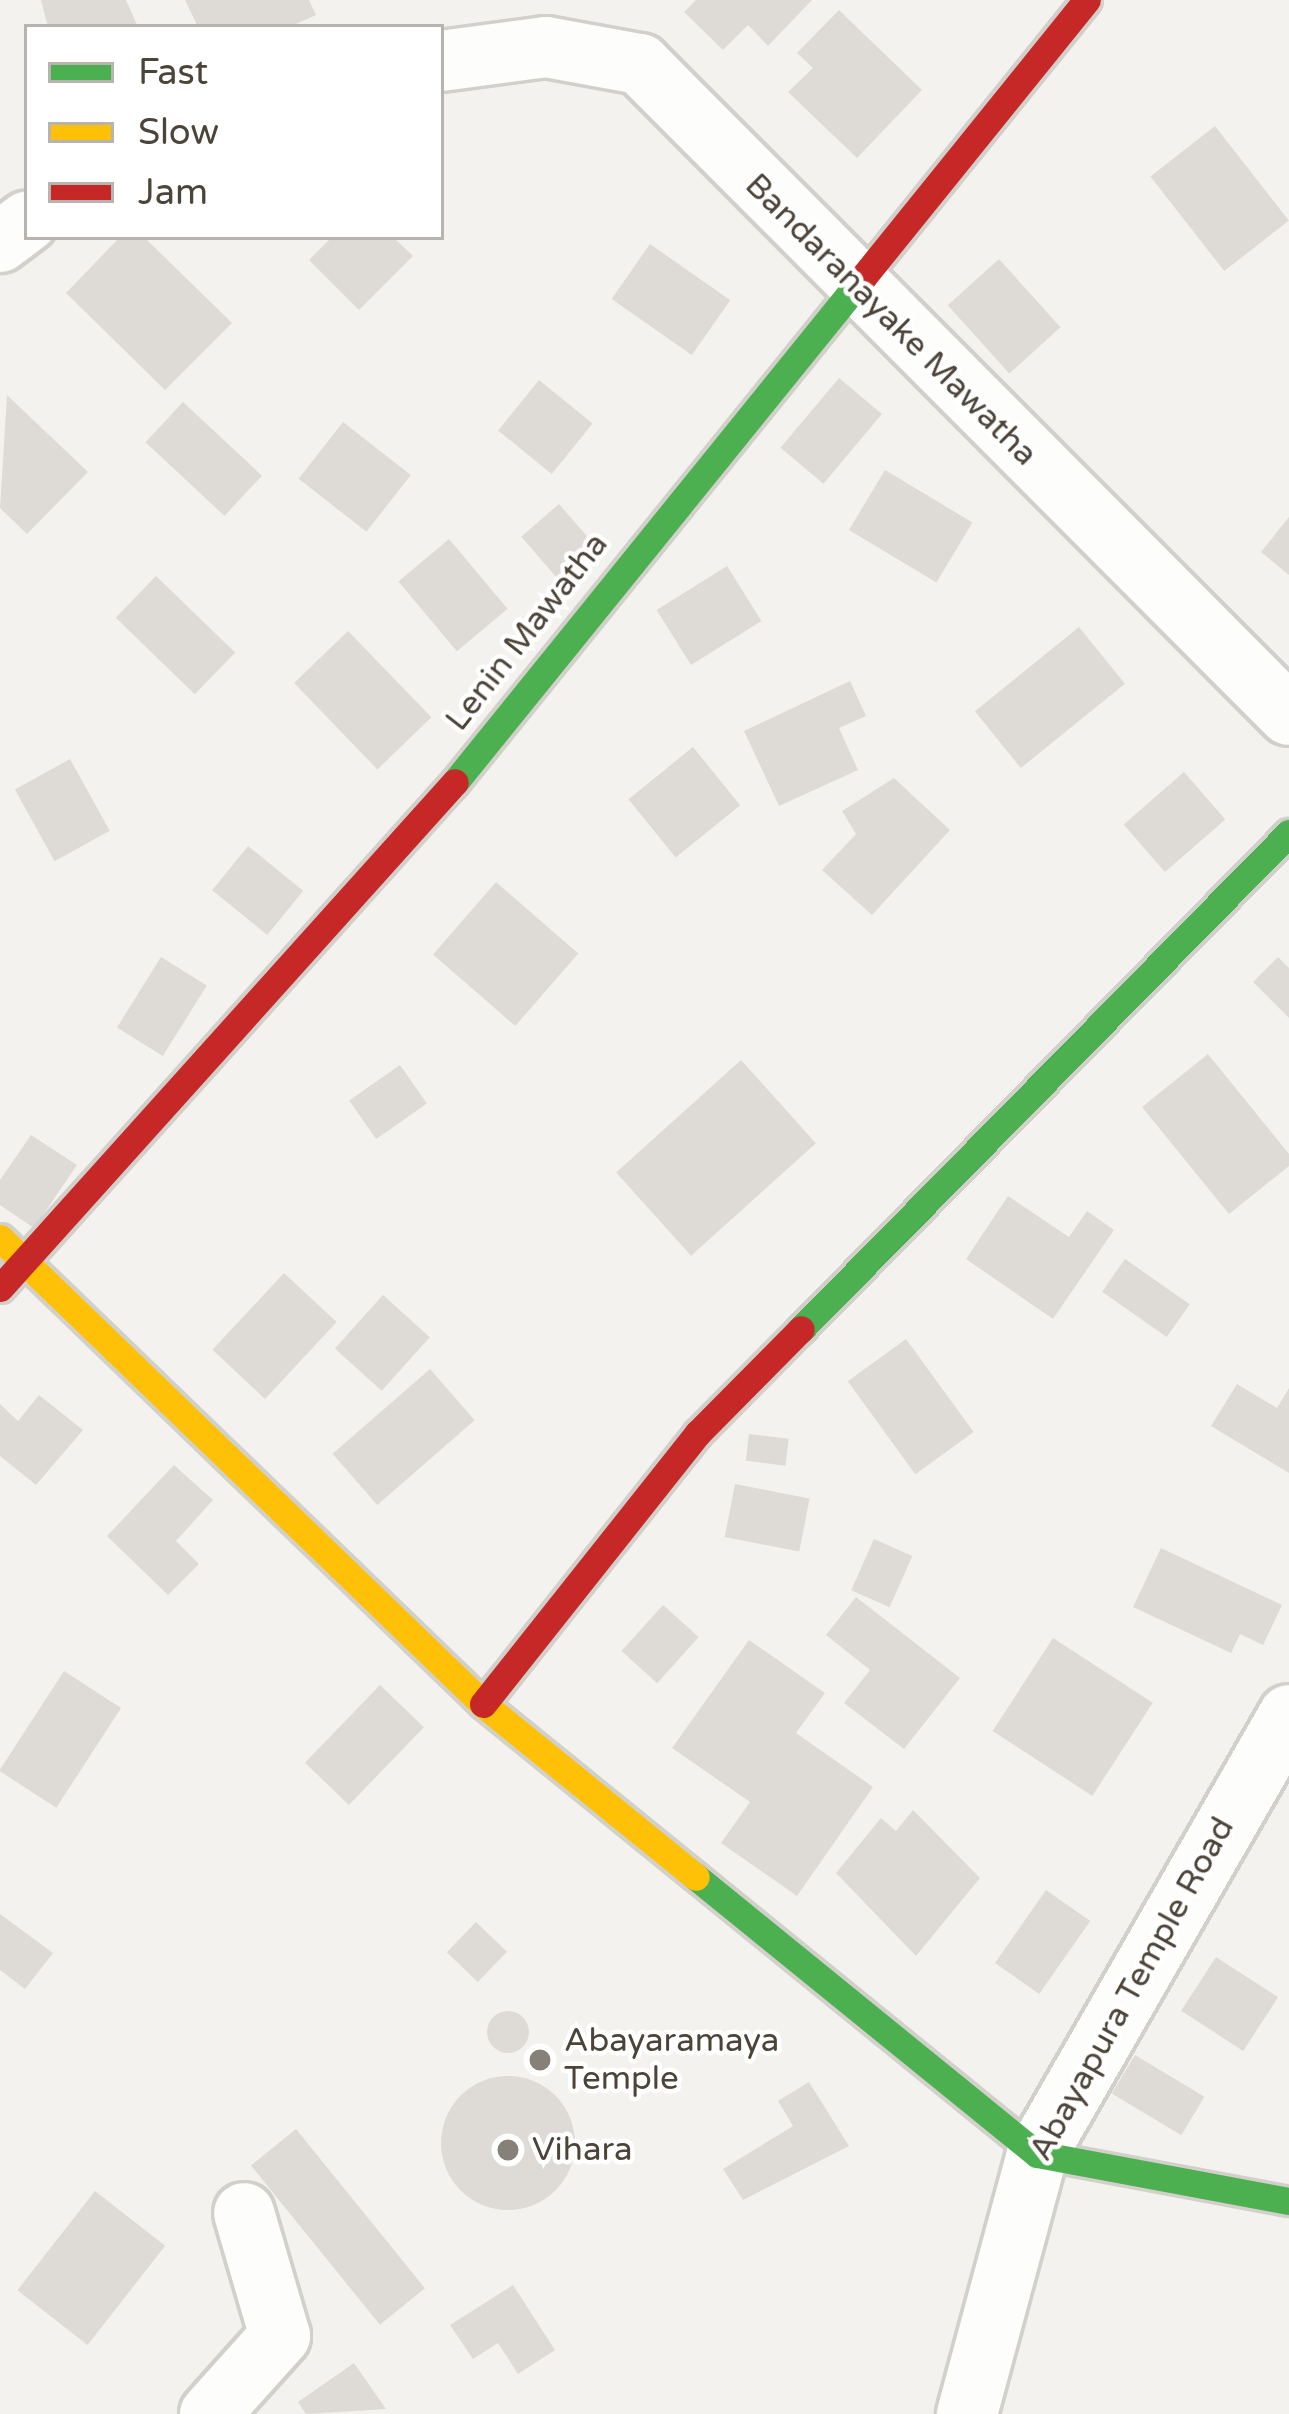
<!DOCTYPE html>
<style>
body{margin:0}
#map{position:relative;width:1289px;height:2414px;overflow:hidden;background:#f4f2ee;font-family:"Varela Round",sans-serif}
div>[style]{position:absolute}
.building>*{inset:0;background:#dedbd6;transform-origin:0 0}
.round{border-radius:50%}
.roads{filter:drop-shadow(3px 0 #d2d0cb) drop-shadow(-3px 0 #d2d0cb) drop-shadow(0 3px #d2d0cb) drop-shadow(0 -3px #d2d0cb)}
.street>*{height:60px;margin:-30px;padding:0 30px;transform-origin:30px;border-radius:30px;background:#fdfdfc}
.fast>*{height:27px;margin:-13.5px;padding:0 13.5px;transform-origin:13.5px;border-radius:13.5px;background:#4caf50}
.slow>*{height:27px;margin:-13.5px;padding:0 13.5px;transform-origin:13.5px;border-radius:13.5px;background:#ffc107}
.jam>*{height:27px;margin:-13.5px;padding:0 13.5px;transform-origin:13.5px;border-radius:13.5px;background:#c62828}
.dots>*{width:33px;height:33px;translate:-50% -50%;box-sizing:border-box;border:6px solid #fff;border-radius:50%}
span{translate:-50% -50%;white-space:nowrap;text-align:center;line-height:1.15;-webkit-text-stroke:9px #fff;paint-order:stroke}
.street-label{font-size:33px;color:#4b4439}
.poi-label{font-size:33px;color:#4b4439}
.left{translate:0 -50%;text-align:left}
.legend{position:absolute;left:24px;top:24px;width:420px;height:216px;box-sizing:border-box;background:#fff;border:3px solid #b7b4b0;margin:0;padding:15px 21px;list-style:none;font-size:36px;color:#4b4439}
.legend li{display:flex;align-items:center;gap:24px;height:60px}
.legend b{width:60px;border:3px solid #b7b4b0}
</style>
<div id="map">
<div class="building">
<div style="clip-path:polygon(41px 0,126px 0,138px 27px,48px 27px)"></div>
<div style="clip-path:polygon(185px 0,309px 0,316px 15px,289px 27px,198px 27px)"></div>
<div style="clip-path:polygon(696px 0,812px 0,768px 46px,748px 25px,723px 50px,684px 12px)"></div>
<div style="clip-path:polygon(839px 10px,922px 90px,857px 158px,788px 92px,813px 68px,797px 53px)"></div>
<div style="left:1215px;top:126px;width:120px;height:82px;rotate:52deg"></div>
<div style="clip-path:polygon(120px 237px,144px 237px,232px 323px,165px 390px,66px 293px)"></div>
<div style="clip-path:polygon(332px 237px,393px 237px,413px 256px,359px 310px,309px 260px)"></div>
<div style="left:650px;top:244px;width:98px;height:67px;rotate:35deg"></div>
<div style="left:999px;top:259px;width:92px;height:69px;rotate:48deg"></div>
<div style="left:839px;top:378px;width:56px;height:91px;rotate:40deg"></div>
<div style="left:539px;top:380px;width:69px;height:65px;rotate:39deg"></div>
<div style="clip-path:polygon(7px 395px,88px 472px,27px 534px,0 508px)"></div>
<div style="left:183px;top:402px;width:108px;height:55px;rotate:43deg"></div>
<div style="left:343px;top:422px;width:86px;height:72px;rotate:38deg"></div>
<div style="left:885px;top:470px;width:102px;height:70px;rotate:31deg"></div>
<div style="left:559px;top:504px;width:57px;height:50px;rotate:49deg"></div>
<div style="clip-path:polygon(1289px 517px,1289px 575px,1261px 552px)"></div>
<div style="left:449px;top:539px;width:91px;height:66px;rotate:50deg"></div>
<div style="left:727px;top:566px;width:65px;height:83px;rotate:58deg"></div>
<div style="left:156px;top:576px;width:110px;height:58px;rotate:44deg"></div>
<div style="left:1079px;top:627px;width:73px;height:134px;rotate:51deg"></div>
<div style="left:348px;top:631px;width:120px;height:75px;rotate:46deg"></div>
<div style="clip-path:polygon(850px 681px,866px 716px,839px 728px,858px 770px,779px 806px,744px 731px)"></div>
<div style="left:693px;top:747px;width:75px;height:83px;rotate:51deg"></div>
<div style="left:70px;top:759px;width:82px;height:63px;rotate:61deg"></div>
<div style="left:1184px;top:772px;width:63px;height:80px;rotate:49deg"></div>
<div style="clip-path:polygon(894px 778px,950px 830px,872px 915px,822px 870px,856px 834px,842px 811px)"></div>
<div style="left:248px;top:846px;width:71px;height:57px;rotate:39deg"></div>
<div style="left:496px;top:882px;width:109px;height:96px;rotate:41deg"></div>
<div style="left:161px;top:957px;width:54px;height:83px;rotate:32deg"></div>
<div style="clip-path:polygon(1278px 957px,1289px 968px,1289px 1018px,1253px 982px)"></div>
<div style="clip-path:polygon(1208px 1054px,1289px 1154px,1289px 1166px,1229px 1214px,1142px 1107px)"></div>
<div style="left:741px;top:1060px;width:112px;height:168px;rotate:48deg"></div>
<div style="left:400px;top:1065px;width:47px;height:62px;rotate:55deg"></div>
<div style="clip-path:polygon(31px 1135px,77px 1165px,34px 1228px,0 1205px,0 1180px)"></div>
<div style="clip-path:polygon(1008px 1196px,1069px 1237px,1087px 1211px,1114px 1230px,1053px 1319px,966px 1259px)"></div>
<div style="left:1125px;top:1259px;width:79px;height:40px;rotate:35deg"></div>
<div style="left:284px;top:1273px;width:72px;height:105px;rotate:43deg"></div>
<div style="left:383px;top:1295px;width:63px;height:72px;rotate:42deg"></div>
<div style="left:906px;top:1339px;width:115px;height:72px;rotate:54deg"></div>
<div style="left:430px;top:1369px;width:68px;height:129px;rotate:49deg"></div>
<div style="clip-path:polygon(1237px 1384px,1277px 1408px,1289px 1388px,1289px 1473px,1211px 1426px)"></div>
<div style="clip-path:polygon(39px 1395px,83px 1430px,36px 1485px,0 1456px,0 1404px,18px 1421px)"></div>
<div style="left:749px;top:1434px;width:40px;height:27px;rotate:7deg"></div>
<div style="clip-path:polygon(174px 1465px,213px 1500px,176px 1541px,199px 1564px,168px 1595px,107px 1536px)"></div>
<div style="left:735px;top:1484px;width:76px;height:54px;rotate:11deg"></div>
<div style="left:874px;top:1539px;width:42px;height:56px;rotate:24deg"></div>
<div style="clip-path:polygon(1161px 1548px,1282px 1605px,1263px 1645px,1240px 1634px,1231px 1653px,1133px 1607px)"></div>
<div style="clip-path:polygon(856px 1597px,960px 1678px,904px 1749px,844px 1703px,870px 1670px,826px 1635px)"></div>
<div style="left:663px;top:1605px;width:48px;height:62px;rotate:42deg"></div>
<div style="left:1053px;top:1638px;width:119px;height:111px;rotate:33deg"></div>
<div style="clip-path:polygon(749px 1640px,825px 1693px,796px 1733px,873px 1787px,797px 1896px,721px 1843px,750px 1802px,672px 1748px)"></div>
<div style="left:64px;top:1671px;width:68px;height:119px;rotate:33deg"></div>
<div style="left:380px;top:1685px;width:61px;height:108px;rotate:44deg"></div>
<div style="clip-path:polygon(913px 1810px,980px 1878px,916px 1956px,836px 1873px,881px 1818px,896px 1831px)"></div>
<div style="left:1046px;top:1890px;width:54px;height:89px;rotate:35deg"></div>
<div style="clip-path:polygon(0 1914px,53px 1953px,25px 1989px,0 1970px)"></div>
<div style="left:476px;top:1922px;width:43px;height:42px;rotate:44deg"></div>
<div style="left:1216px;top:1957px;width:74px;height:64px;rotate:33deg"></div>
<div class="round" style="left:487px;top:2011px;width:42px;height:42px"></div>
<div style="left:1135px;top:2055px;width:81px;height:45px;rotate:31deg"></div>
<div class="round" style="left:441px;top:2076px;width:134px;height:134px"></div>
<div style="clip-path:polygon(809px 2082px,849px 2146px,743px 2200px,723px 2169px,793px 2126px,778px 2101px)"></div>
<div style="left:296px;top:2129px;width:205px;height:58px;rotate:51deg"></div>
<div style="left:95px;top:2191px;width:89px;height:126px;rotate:38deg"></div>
<div style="clip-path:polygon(513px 2285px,555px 2350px,518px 2374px,498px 2343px,473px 2359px,450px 2325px)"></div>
<div style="clip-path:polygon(354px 2363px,386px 2409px,306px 2414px,298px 2402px)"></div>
</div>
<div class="roads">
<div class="street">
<div style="left:441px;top:61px;width:106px;rotate:-7.6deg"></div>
<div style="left:546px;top:47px;width:96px;rotate:10.3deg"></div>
<div style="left:640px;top:64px;width:919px;rotate:45.09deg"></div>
<div style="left:0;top:242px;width:34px;rotate:-37deg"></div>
<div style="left:210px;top:2414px;width:105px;rotate:-48.1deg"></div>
<div style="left:280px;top:2336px;width:128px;rotate:-106.3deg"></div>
<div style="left:967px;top:2414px;width:269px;rotate:-74.9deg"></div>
<div style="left:1037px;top:2154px;width:506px;rotate:-60.14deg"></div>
</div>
<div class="fast">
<div style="left:455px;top:782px;width:651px;rotate:-51.05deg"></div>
<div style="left:801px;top:1329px;width:696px;rotate:-45.47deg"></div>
<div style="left:696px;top:1877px;width:439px;rotate:39.1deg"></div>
<div style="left:1037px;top:2154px;width:256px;rotate:10.6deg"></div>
</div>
<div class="slow">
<div style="left:0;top:1238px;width:671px;rotate:43.97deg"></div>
<div style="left:483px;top:1704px;width:274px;rotate:39.1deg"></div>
</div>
<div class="jam">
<div style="left:864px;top:276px;width:355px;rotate:-51.1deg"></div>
<div style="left:0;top:1288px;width:680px;rotate:-48.04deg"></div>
<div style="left:483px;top:1704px;width:346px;rotate:-51.6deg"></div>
<div style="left:698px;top:1433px;width:146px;rotate:-45.3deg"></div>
</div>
</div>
<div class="dots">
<div style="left:540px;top:2060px;background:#868178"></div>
<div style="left:508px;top:2150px;background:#868178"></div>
</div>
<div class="street-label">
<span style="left:891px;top:320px;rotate:45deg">Bandaranayake Mawatha</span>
<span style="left:527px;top:632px;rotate:-52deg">Lenin Mawatha</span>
<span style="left:1132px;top:1989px;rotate:-61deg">Abayapura Temple Road</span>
</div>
<div class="poi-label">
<span class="left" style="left:564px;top:2060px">Abayaramaya<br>Temple</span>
<span class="left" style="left:532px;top:2150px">Vihara</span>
</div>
<ul class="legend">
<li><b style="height:15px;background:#4caf50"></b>Fast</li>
<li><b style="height:15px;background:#ffc107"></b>Slow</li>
<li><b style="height:15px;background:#c62828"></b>Jam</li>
</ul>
</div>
